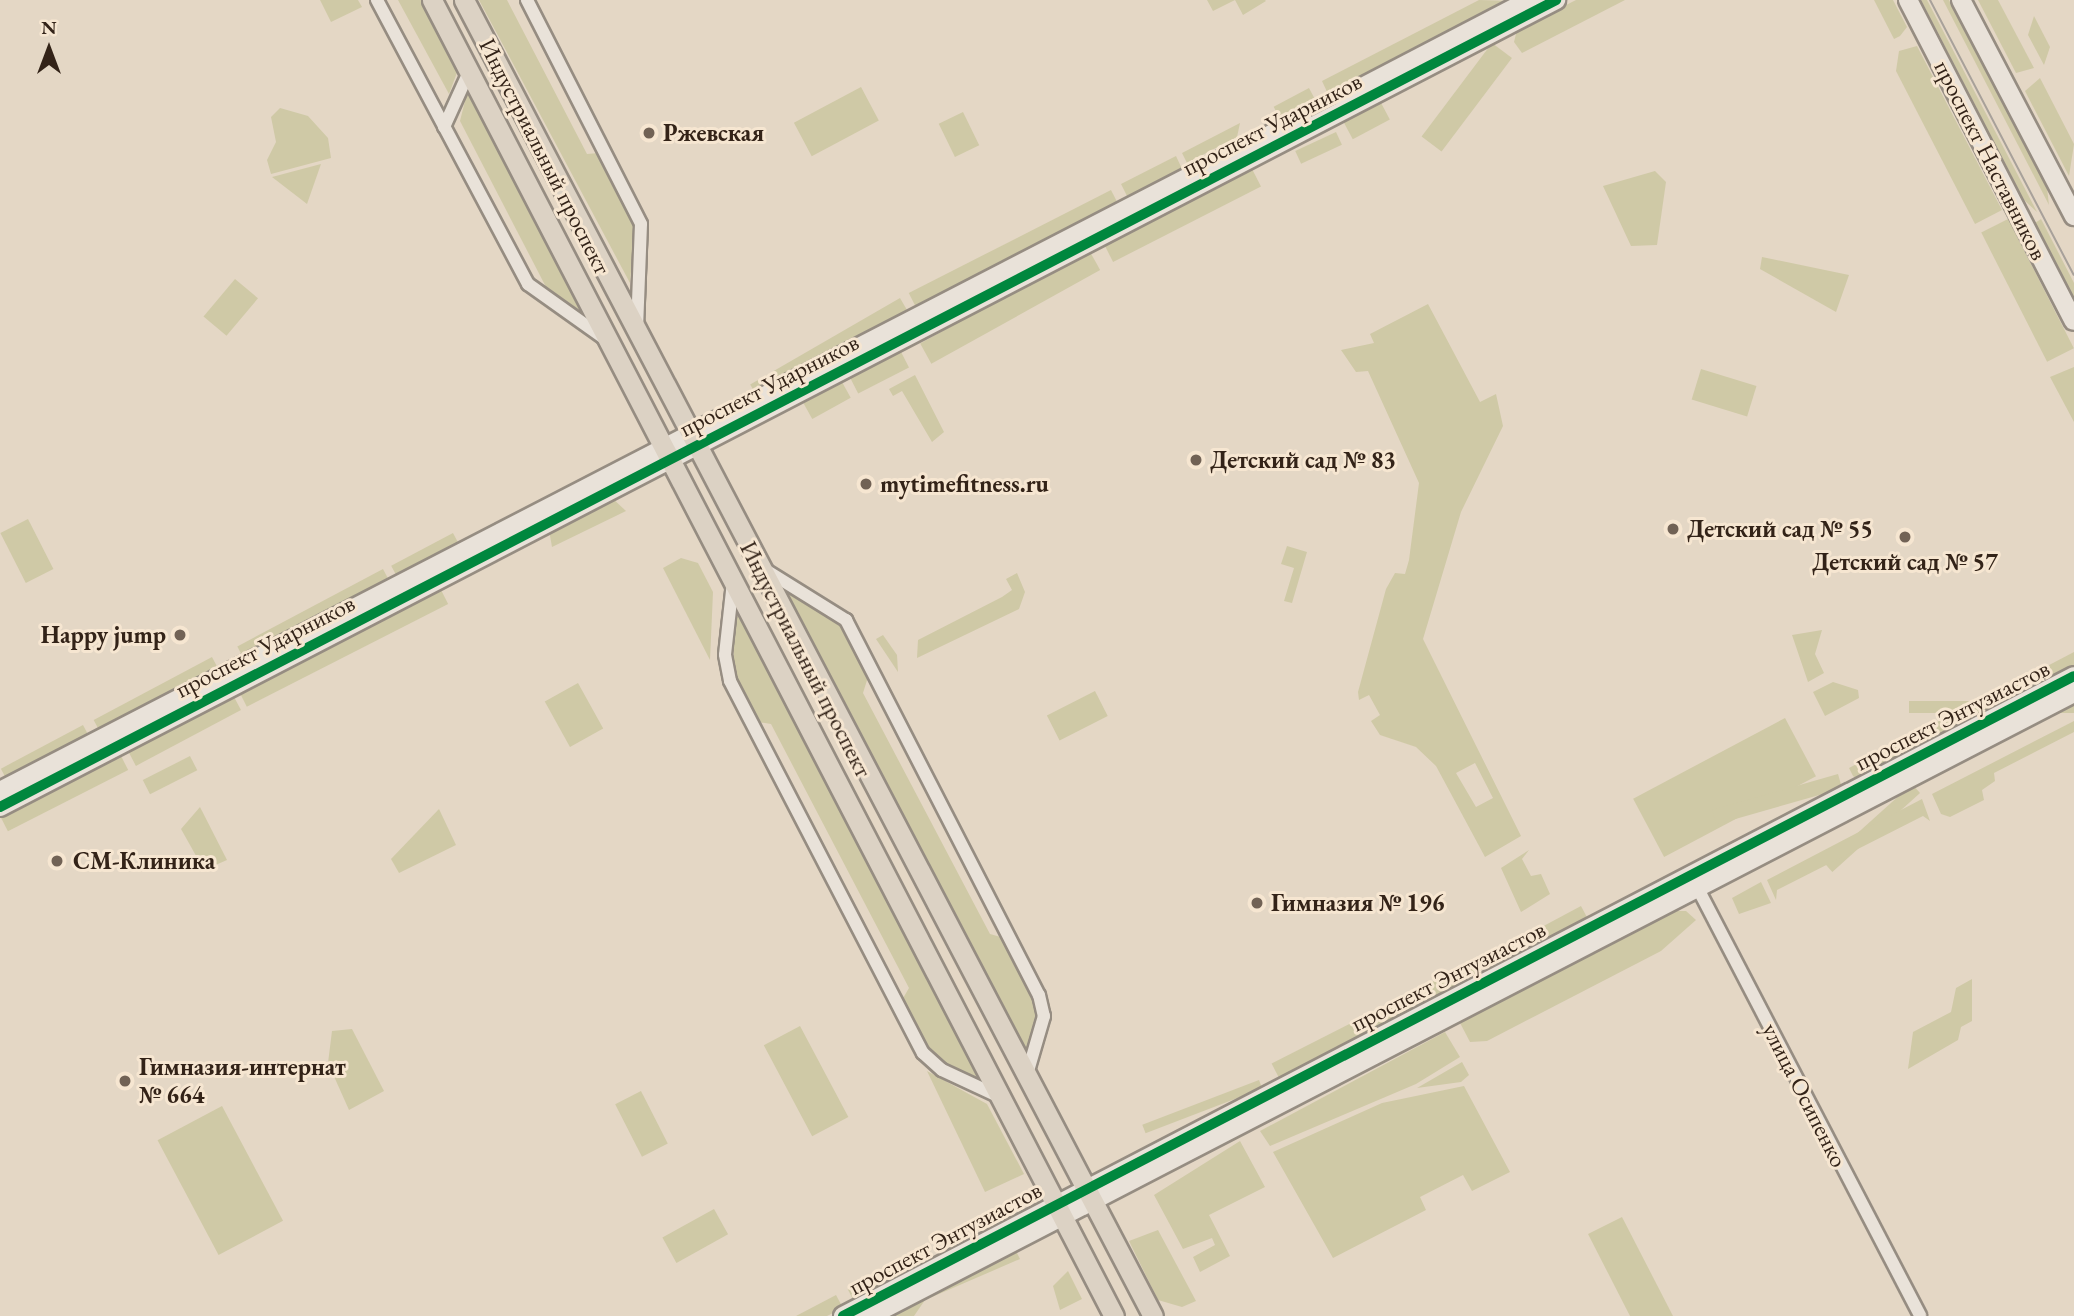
<!DOCTYPE html>
<meta charset="utf-8">
<style>
body{margin:0}
#map{position:relative;width:2074px;height:1316px;overflow:hidden;background:#e4d7c5;font-family:"EB Garamond",serif}
div>[style]{position:absolute}
.green>*{inset:0;background:#cfc9a6;transform-origin:0 0}
.roads{filter:drop-shadow(2px 0 #968d82) drop-shadow(-2px 0 #968d82) drop-shadow(0 2px #968d82) drop-shadow(0 -2px #968d82)}
.street>*{height:12px;margin:-6px;padding:0 6px;transform-origin:6px;border-radius:6px;background:#e9e2d9}
.secondary>*{height:18px;margin:-9px;padding:0 9px;transform-origin:9px;border-radius:9px;background:#e9e2d9}
.primary>*{height:19px;margin:-9.5px;padding:0 9.5px;transform-origin:9.5px;border-radius:9.5px;background:#dcd2c4}
.tram>*{height:2px;margin:-1px;padding:0 1px;transform-origin:1px;border-radius:1px;background:#a8a19a}
.cycleway>*{height:10px;margin:-5px;padding:0 5px;transform-origin:5px;border-radius:5px;background:#00873e}
.dots>*{width:19px;height:19px;translate:-50% -50%;box-sizing:border-box;border:4px solid #f6e6d1;border-radius:50%}
span{translate:-50% -50%;white-space:nowrap;text-align:center;line-height:1.15;-webkit-text-stroke:6px #f6e6d1;paint-order:stroke}
.street-label{font-size:24px;color:#332318}
.poi-label{font-size:24px;color:#332318;font-weight:700}
.left{translate:0 -50%;text-align:left}
.right{translate:-100% -50%;text-align:right}
.north{position:absolute;left:14px;top:14px;width:70px;height:70px;-webkit-text-stroke:5px #f6e6d1;paint-order:stroke;rotate:0deg;font-size:19px;font-weight:700;line-height:28px;text-align:center;color:#332318}
.north::after{content:'';display:block;margin:auto;width:24px;height:32px;background:#332318;clip-path:polygon(50% 0,100% 100%,50% 72%,0 100%)}
</style>
<div id="map">
<div class="green">
<div style="clip-path:polygon(320px 0,358px 0,362px 7px,331px 22px)"></div>
<div style="clip-path:polygon(398px 0,426px 0,458px 70px,449px 94px)"></div>
<div style="clip-path:polygon(479px 0,507px 0,587px 154px,599px 153px,635px 226px,630px 283px)"></div>
<div style="clip-path:polygon(1207px 0,1265px 0,1266px 1px,1243px 15px,1235px 0,1213px 11px)"></div>
<div style="clip-path:polygon(1479px 0,1513px 1px,1329px 96px,1322px 81px)"></div>
<div style="clip-path:polygon(1576px 0,1625px 0,1522px 53px,1514px 42px,1517px 30px)"></div>
<div style="clip-path:polygon(1874px 0,1893px 0,1907px 27px,1900px 36px,1894px 39px)"></div>
<div style="clip-path:polygon(1921px 0,1927px 0,2037px 212px,2024px 200px)"></div>
<div style="clip-path:polygon(1943px 0,1949px 0,2047px 188px,2049px 205px)"></div>
<div style="clip-path:polygon(1978px 0,1998px 0,2034px 68px,2016px 73px)"></div>
<div style="clip-path:polygon(2034px 16px,2050px 47px,2044px 65px,2028px 35px)"></div>
<div style="left:1492px;top:43px;width:25px;height:117px;rotate:37deg"></div>
<div style="clip-path:polygon(1917px 46px,2002px 210px,1975px 224px,1896px 71px,1899px 51px)"></div>
<div style="clip-path:polygon(2040px 78px,2074px 144px,2069px 176px,2025px 91px)"></div>
<div style="left:861px;top:87px;width:38px;height:76px;rotate:62deg"></div>
<div style="left:1309px;top:88px;width:17px;height:40px;rotate:62deg"></div>
<div style="clip-path:polygon(468px 89px,583px 310px,580px 311px,546px 287px,460px 121px)"></div>
<div style="left:1380px;top:101px;width:21px;height:42px;rotate:62deg"></div>
<div style="clip-path:polygon(280px 108px,308px 116px,328px 138px,331px 158px,271px 174px,267px 160px,276px 142px,271px 117px)"></div>
<div style="left:963px;top:112px;width:37px;height:27px;rotate:64deg"></div>
<div style="clip-path:polygon(1240px 123px,1237px 137px,1187px 163px,1182px 153px)"></div>
<div style="left:1336px;top:132px;width:14px;height:45px;rotate:65deg"></div>
<div style="clip-path:polygon(1176px 156px,1183px 171px,1127px 196px,1121px 184px)"></div>
<div style="clip-path:polygon(321px 164px,307px 204px,272px 177px)"></div>
<div style="left:1251px;top:167px;width:22px;height:166px;rotate:63deg"></div>
<div style="clip-path:polygon(1655px 171px,1666px 182px,1657px 245px,1631px 246px,1603px 186px)"></div>
<div style="left:1111px;top:190px;width:16px;height:227px;rotate:63deg"></div>
<div style="left:2008px;top:219px;width:145px;height:30px;rotate:63deg"></div>
<div style="clip-path:polygon(2041px 219px,2074px 283px,2074px 297px,2035px 223px)"></div>
<div style="left:1089px;top:250px;width:23px;height:193px;rotate:61deg"></div>
<div style="clip-path:polygon(1762px 257px,1849px 275px,1836px 312px,1760px 269px)"></div>
<div style="left:235px;top:279px;width:30px;height:49px;rotate:40deg"></div>
<div style="left:900px;top:298px;width:16px;height:173px;rotate:60deg"></div>
<div style="clip-path:polygon(evenodd,1428px 304px,1480px 402px,1496px 394px,1503px 426px,1461px 512px,1423px 639px,1521px 836px,1485px 857px,1436px 766px,1416px 747px,1380px 735px,1371px 721px,1380px 715px,1369px 695px,1359px 700px,1358px 692px,1386px 589px,1395px 573px,1405px 574px,1409px 560px,1419px 483px,1368px 371px,1356px 372px,1341px 350px,1374px 343px,1370px 334px,1428px 304px,1475px 763px,1493px 798px,1476px 807px,1456px 773px,1475px 763px)"></div>
<div style="left:899px;top:348px;width:22px;height:57px;rotate:63deg"></div>
<div style="clip-path:polygon(2074px 367px,2074px 422px,2050px 377px)"></div>
<div style="left:1701px;top:369px;width:58px;height:32px;rotate:17deg"></div>
<div style="clip-path:polygon(915px 375px,944px 432px,932px 442px,902px 391px,893px 396px,889px 389px)"></div>
<div style="left:842px;top:382px;width:18px;height:44px;rotate:61deg"></div>
<div style="clip-path:polygon(611px 497px,626px 511px,552px 547px,549px 530px)"></div>
<div style="left:28px;top:519px;width:56px;height:31px;rotate:63deg"></div>
<div style="left:453px;top:533px;width:15px;height:70px;rotate:62deg"></div>
<div style="clip-path:polygon(1287px 546px,1307px 552px,1292px 603px,1284px 601px,1294px 568px,1281px 564px)"></div>
<div style="clip-path:polygon(681px 558px,698px 563px,713px 592px,710px 660px,663px 568px)"></div>
<div style="left:383px;top:569px;width:15px;height:165px;rotate:62deg"></div>
<div style="clip-path:polygon(1017px 573px,1025px 592px,1019px 609px,917px 658px,918px 640px,1002px 597px,1012px 590px,1006px 579px)"></div>
<div style="left:440px;top:588px;width:18px;height:226px;rotate:63deg"></div>
<div style="clip-path:polygon(784px 589px,840px 623px,868px 677px,863px 693px,990px 934px,1004px 938px,1035px 997px,1039px 1015px,1029px 1050px,1023px 1050px)"></div>
<div style="clip-path:polygon(741px 615px,980px 1077px,979px 1079px,940px 1062px,926px 1046px,902px 1000px,909px 988px,771px 724px,758px 722px,733px 669px,735px 618px)"></div>
<div style="clip-path:polygon(1822px 630px,1815px 654px,1824px 673px,1808px 682px,1792px 635px)"></div>
<div style="clip-path:polygon(883px 635px,897px 655px,898px 672px,876px 639px)"></div>
<div style="clip-path:polygon(2074px 652px,2074px 667px,1982px 711px,1978px 702px)"></div>
<div style="left:212px;top:657px;width:15px;height:134px;rotate:62deg"></div>
<div style="clip-path:polygon(1833px 682px,1858px 690px,1859px 698px,1825px 716px,1813px 692px)"></div>
<div style="left:578px;top:683px;width:52px;height:38px;rotate:61deg"></div>
<div style="left:1095px;top:691px;width:28px;height:54px;rotate:63deg"></div>
<div style="left:233px;top:695px;width:17px;height:119px;rotate:62deg"></div>
<div style="left:2074px;top:701px;width:12px;height:165px;rotate:90deg"></div>
<div style="clip-path:polygon(1966px 707px,1970px 722px,1859px 780px,1853px 776px,1849px 768px)"></div>
<div style="left:1785px;top:718px;width:66px;height:172px;rotate:62deg"></div>
<div style="clip-path:polygon(2074px 721px,2074px 732px,1994px 773px,1995px 781px,1982px 790px,1984px 800px,1950px 817px,1941px 814px,1932px 794px)"></div>
<div style="left:83px;top:725px;width:15px;height:93px;rotate:62deg"></div>
<div style="left:120px;top:754px;width:18px;height:135px;rotate:63deg"></div>
<div style="left:190px;top:756px;width:16px;height:53px;rotate:63deg"></div>
<div style="left:1838px;top:774px;width:15px;height:131px;rotate:74deg"></div>
<div style="left:1912px;top:784px;width:12px;height:118px;rotate:48deg"></div>
<div style="clip-path:polygon(1922px 799px,1930px 821px,1923px 816px,1777px 890px,1776px 900px,1767px 880px)"></div>
<div style="clip-path:polygon(200px 807px,227px 860px,204px 870px,181px 829px)"></div>
<div style="clip-path:polygon(439px 809px,456px 845px,399px 873px,391px 859px)"></div>
<div style="clip-path:polygon(1529px 850px,1522px 859px,1531px 876px,1541px 874px,1550px 894px,1521px 912px,1501px 868px)"></div>
<div style="clip-path:polygon(1761px 882px,1771px 903px,1739px 914px,1732px 898px)"></div>
<div style="left:1581px;top:906px;width:15px;height:53px;rotate:62deg"></div>
<div style="clip-path:polygon(1666px 911px,1686px 911px,1696px 920px,1661px 951px,1487px 1041px,1470px 1042px,1458px 1019px)"></div>
<div style="left:1473px;top:961px;width:16px;height:226px;rotate:63deg"></div>
<div style="clip-path:polygon(1972px 979px,1972px 1021px,1961px 1027px,1958px 1040px,1908px 1069px,1913px 1032px,1951px 1012px,1956px 988px)"></div>
<div style="left:800px;top:1026px;width:103px;height:41px;rotate:62deg"></div>
<div style="clip-path:polygon(352px 1029px,384px 1091px,349px 1110px,328px 1063px,332px 1031px)"></div>
<div style="clip-path:polygon(1445px 1032px,1460px 1057px,1416px 1084px,1270px 1146px,1260px 1131px)"></div>
<div style="clip-path:polygon(1462px 1062px,1469px 1075px,1461px 1082px,1417px 1088px)"></div>
<div style="clip-path:polygon(927px 1071px,987px 1104px,1024px 1174px,985px 1192px)"></div>
<div style="left:1259px;top:1080px;width:9px;height:125px;rotate:69deg"></div>
<div style="clip-path:polygon(1464px 1086px,1510px 1172px,1472px 1191px,1463px 1175px,1420px 1197px,1426px 1210px,1333px 1258px,1273px 1152px,1382px 1103px)"></div>
<div style="left:641px;top:1091px;width:59px;height:29px;rotate:63deg"></div>
<div style="left:222px;top:1106px;width:130px;height:73px;rotate:62deg"></div>
<div style="clip-path:polygon(1240px 1141px,1265px 1187px,1209px 1215px,1230px 1256px,1200px 1272px,1193px 1257px,1215px 1245px,1212px 1238px,1183px 1249px,1154px 1195px)"></div>
<div style="left:714px;top:1209px;width:29px;height:59px;rotate:61deg"></div>
<div style="clip-path:polygon(1622px 1217px,1673px 1316px,1630px 1316px,1588px 1234px)"></div>
<div style="clip-path:polygon(1158px 1230px,1196px 1301px,1182px 1307px,1158px 1300px,1129px 1241px)"></div>
<div style="clip-path:polygon(1015px 1249px,1020px 1259px,925px 1300px,914px 1316px,886px 1316px)"></div>
<div style="left:903px;top:1261px;width:13px;height:62px;rotate:63deg"></div>
<div style="clip-path:polygon(1068px 1271px,1082px 1299px,1060px 1310px,1053px 1286px)"></div>
<div style="clip-path:polygon(836px 1295px,843px 1308px,827px 1316px,796px 1316px)"></div>
</div>
<div class="roads">
<div class="street">
<div style="left:377px;top:0;width:322px;rotate:62deg"></div>
<div style="left:528px;top:284px;width:95px;rotate:35.5deg"></div>
<div style="left:527px;top:0;width:251px;rotate:63deg"></div>
<div style="left:641px;top:224px;width:103px;rotate:92.2deg"></div>
<div style="left:444px;top:127px;width:60px;rotate:-65.6deg"></div>
<div style="left:764px;top:569px;width:97px;rotate:31.9deg"></div>
<div style="left:846px;top:620px;width:422px;rotate:62.8deg"></div>
<div style="left:1039px;top:995px;width:22px;rotate:77deg"></div>
<div style="left:1044px;top:1016px;width:65px;rotate:106.2deg"></div>
<div style="left:733px;top:582px;width:73px;rotate:96.3deg"></div>
<div style="left:725px;top:655px;width:26px;rotate:79deg"></div>
<div style="left:730px;top:681px;width:419px;rotate:62.6deg"></div>
<div style="left:923px;top:1053px;width:25px;rotate:42deg"></div>
<div style="left:942px;top:1070px;width:64px;rotate:25deg"></div>
<div style="left:1694px;top:881px;width:490px;rotate:62.5deg"></div>
</div>
<div class="secondary">
<div style="left:1908px;top:0;width:361px;rotate:62.7deg"></div>
<div style="left:1961px;top:0;width:244px;rotate:62.4deg"></div>
<div style="left:1343px;top:97px;width:210px;rotate:-27.5deg"></div>
<div style="left:0;top:791px;width:1466px;rotate:-27.33deg"></div>
<div style="left:0;top:807px;width:1753px;rotate:-27.41deg"></div>
<div style="left:843px;top:1316px;width:1387px;rotate:-27.47deg"></div>
<div style="left:870px;top:1316px;width:1356px;rotate:-27.36deg"></div>
</div>
<div class="primary">
<div style="left:432px;top:0;width:1482px;rotate:62.61deg"></div>
<div style="left:464px;top:0;width:1485px;rotate:62.37deg"></div>
</div>
</div>
<div class="tram">
<div style="left:1930px;top:0;width:310px;rotate:62.4deg"></div>
</div>
<div class="cycleway">
<div style="left:0;top:807px;width:1753px;rotate:-27.41deg"></div>
<div style="left:843px;top:1316px;width:1387px;rotate:-27.47deg"></div>
</div>
<div class="dots">
<div style="left:649px;top:133px;background:#716255"></div>
<div style="left:1196px;top:460px;background:#716255"></div>
<div style="left:866px;top:484px;background:#716255"></div>
<div style="left:1673px;top:529px;background:#716255"></div>
<div style="left:1905px;top:537px;background:#716255"></div>
<div style="left:180px;top:635px;background:#716255"></div>
<div style="left:57px;top:861px;background:#716255"></div>
<div style="left:1257px;top:903px;background:#716255"></div>
<div style="left:125px;top:1081px;background:#716255"></div>
</div>
<div class="street-label">
<span style="left:1272px;top:124px;rotate:-27deg">проспект Ударников</span>
<span style="left:545px;top:156px;rotate:63deg">Индустриальный проспект</span>
<span style="left:1991px;top:160px;rotate:63deg">проспект Наставников</span>
<span style="left:769px;top:385px;rotate:-27deg">проспект Ударников</span>
<span style="left:265px;top:646px;rotate:-27deg">проспект Ударников</span>
<span style="left:806px;top:659px;rotate:63deg">Индустриальный проспект</span>
<span style="left:1952px;top:715px;rotate:-27deg">проспект Энтузиастов</span>
<span style="left:1448px;top:976px;rotate:-27deg">проспект Энтузиастов</span>
<span style="left:1805px;top:1095px;rotate:63deg">улица Осипенко</span>
<span style="left:945px;top:1238px;rotate:-28deg">проспект Энтузиастов</span>
</div>
<div class="poi-label">
<span class="left" style="left:663px;top:133px">Ржевская</span>
<span class="left" style="left:1210px;top:460px">Детский сад № 83</span>
<span class="left" style="left:880px;top:484px">mytimefitness.ru</span>
<span class="left" style="left:1687px;top:529px">Детский сад № 55</span>
<span style="left:1905px;top:562px">Детский сад № 57</span>
<span class="right" style="left:166px;top:635px">Happy jump</span>
<span class="left" style="left:73px;top:861px">СМ-Клиника</span>
<span class="left" style="left:1271px;top:903px">Гимназия № 196</span>
<span class="left" style="left:139px;top:1081px">Гимназия-интернат<br>№ 664</span>
</div>
<div class="north">N</div>
</div>
